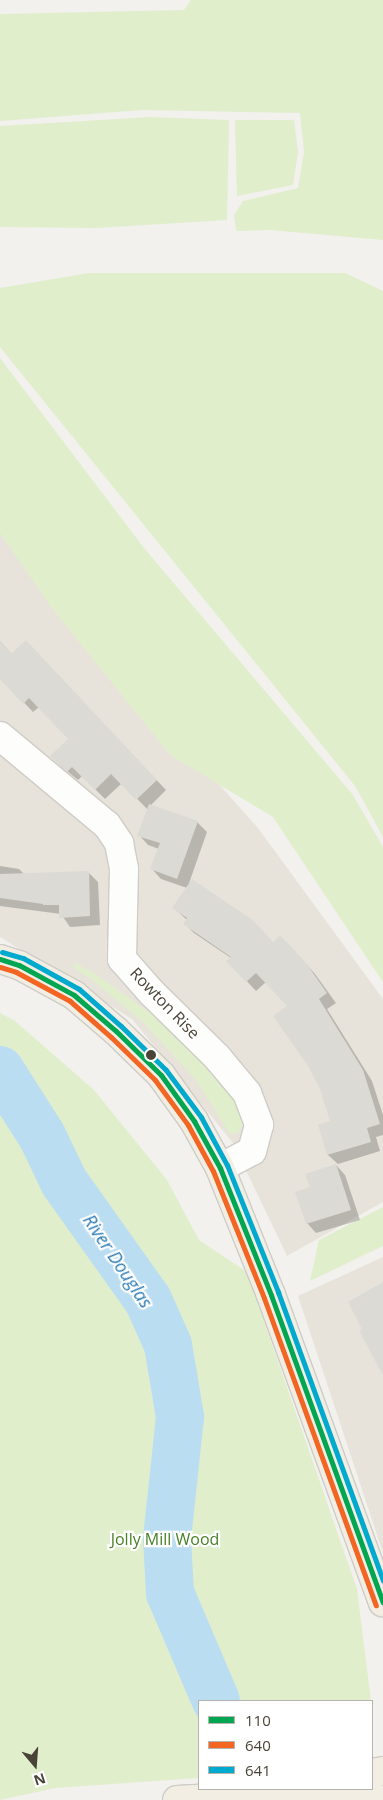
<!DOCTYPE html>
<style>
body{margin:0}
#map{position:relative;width:383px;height:1800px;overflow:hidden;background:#f2f1ed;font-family:"Open Sans",sans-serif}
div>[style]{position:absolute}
.residential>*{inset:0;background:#e7e3da}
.green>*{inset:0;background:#e0eecc}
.shadow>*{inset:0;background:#0003}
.river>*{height:48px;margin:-24px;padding:0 24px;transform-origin:24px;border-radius:24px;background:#bbddf2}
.building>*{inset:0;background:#dcdad5}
.roads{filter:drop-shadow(1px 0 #ceccc7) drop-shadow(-1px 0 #ceccc7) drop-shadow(0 1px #ceccc7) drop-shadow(0 -1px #ceccc7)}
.minor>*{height:28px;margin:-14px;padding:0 14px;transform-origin:14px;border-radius:14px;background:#fdfdfc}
.major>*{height:28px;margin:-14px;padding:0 14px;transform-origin:14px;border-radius:14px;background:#f2eee4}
.bus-1>*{height:5px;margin:-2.5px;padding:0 2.5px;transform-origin:2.5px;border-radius:2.5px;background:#00a651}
.bus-2>*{height:5px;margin:-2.5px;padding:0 2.5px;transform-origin:2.5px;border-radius:2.5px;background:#f26522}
.bus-3>*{height:5px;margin:-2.5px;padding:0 2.5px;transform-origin:2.5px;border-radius:2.5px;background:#00a9ce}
.dots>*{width:14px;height:14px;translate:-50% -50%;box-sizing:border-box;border:2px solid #fff;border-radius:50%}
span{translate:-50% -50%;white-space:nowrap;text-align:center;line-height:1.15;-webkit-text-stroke:4.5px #fff;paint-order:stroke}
.street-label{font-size:16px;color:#4a4337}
.park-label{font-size:16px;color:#488026}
.water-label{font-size:18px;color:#287ab4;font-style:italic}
.legend{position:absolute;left:198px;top:1700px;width:175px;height:90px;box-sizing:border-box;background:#fff;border:1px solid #b7b4af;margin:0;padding:6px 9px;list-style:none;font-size:15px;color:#4a4337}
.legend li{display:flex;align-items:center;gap:10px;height:25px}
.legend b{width:25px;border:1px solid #b7b4af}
.north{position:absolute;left:10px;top:1740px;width:50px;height:50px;-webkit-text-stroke:4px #fff;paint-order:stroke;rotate:162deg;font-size:14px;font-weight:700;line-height:20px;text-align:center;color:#4a4337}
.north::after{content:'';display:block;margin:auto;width:18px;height:22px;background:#4a4337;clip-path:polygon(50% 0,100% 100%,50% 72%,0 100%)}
</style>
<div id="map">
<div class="residential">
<div style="clip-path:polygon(0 523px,110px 662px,258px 828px,383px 999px,383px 1202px,287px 1256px,233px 1143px,132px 1019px,0 937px)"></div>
<div style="clip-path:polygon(383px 1257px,383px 1553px,298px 1296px)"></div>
</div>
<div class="green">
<div style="clip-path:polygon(191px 0,383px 0,383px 240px,270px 230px,236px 231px,234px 215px,243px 201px,298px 188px,304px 152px,300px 113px,142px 110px,0 121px,0 14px,184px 10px)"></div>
<div style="clip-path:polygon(150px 117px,229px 120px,227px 220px,96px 228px,0 227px,0 126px)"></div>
<div style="clip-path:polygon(235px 120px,294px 120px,298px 152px,293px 185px,237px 196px)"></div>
<div style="clip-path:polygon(89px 273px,345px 273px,383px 291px,383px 837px,355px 786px,0 347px,0 288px)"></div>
<div style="clip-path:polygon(0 358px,144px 548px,353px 795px,383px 847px,383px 982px,273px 817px,170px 755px,50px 606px,0 533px)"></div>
<div style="clip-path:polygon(75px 963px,97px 975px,150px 1013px,190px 1046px,238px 1103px,244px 1123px,238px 1133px,230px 1134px,195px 1079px,143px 1022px,91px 979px,73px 967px)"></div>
<div style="clip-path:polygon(0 1013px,15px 1021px,94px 1090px,167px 1180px,199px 1240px,247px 1272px,357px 1589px,371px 1701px,199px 1701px,199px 1778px,55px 1788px,0 1800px)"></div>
<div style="clip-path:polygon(383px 1207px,383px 1246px,310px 1281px,319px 1240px)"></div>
</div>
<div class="shadow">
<div style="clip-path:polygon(0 641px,12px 655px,35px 652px,166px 790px,150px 806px,197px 822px,207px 832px,188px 886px,273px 943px,290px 946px,315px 974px,336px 1003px,327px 1009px,372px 1081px,383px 1115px,383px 1135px,376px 1137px,380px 1151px,338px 1164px,328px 1155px,319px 1126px,332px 1122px,322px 1088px,289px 1007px,266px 982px,256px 991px,228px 961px,231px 958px,194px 933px,185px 924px,187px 920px,174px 908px,187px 888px,161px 879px,152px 869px,159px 849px,148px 845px,139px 835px,148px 810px,122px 783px,105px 799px,82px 776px,78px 780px,61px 766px,70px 739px,39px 707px,33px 712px,0 677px)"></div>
<div style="clip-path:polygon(0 866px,19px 869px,25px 875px,88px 872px,98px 882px,100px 925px,70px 927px,61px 914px,0 906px)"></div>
<div style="clip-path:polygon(336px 1165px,345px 1175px,360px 1220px,316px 1233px,307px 1223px,312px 1188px)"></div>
</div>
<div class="river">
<div style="left:0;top:1070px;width:78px;rotate:57.5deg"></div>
<div style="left:42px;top:1136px;width:51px;rotate:64.4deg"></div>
<div style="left:64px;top:1182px;width:145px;rotate:54.6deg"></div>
<div style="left:148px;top:1300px;width:49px;rotate:66deg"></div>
<div style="left:168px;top:1345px;width:73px;rotate:80.5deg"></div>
<div style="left:180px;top:1417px;width:122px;rotate:96.1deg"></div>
<div style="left:167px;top:1538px;width:55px;rotate:86.9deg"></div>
<div style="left:170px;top:1593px;width:117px;rotate:66.9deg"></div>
</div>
<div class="building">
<div style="clip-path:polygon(26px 640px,157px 780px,136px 800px,111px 774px,95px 790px,72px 767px,67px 772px,50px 756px,68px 739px,29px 698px,23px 704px,0 679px,0 641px,11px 654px)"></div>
<div style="clip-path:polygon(149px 804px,198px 821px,177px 879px,150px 869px,160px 843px,137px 836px)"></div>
<div style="clip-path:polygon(89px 871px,90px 916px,59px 918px,59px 905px,43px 905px,43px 904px,0 898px,0 874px)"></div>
<div style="clip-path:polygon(192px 879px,254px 921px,273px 942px,280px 935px,306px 963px,327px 993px,319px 999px,363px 1070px,380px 1124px,367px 1128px,371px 1142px,327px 1155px,318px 1125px,330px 1121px,320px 1089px,308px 1066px,273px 1016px,287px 1006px,256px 973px,246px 982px,226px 961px,231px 957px,183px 924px,187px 918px,172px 908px)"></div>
<div style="clip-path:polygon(336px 1164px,351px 1210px,306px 1224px,295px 1192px,310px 1187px,305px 1174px)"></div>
<div style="clip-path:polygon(383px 1282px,383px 1376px,359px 1330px,362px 1329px,348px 1302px)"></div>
</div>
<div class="roads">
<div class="minor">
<div style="left:0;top:736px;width:139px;rotate:39.8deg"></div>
<div style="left:107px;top:825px;width:22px;rotate:56deg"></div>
<div style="left:119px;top:843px;width:26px;rotate:79deg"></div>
<div style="left:124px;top:869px;width:90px;rotate:91.3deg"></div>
<div style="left:122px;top:959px;width:44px;rotate:48.7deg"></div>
<div style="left:151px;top:992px;width:93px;rotate:44.6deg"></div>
<div style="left:217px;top:1057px;width:47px;rotate:50.2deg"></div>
<div style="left:247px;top:1093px;width:34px;rotate:69deg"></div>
<div style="left:259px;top:1125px;width:27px;rotate:105deg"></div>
<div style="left:252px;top:1151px;width:36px;rotate:152deg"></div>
</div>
<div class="major">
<div style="left:0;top:959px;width:20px;rotate:18deg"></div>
<div style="left:19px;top:965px;width:63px;rotate:28.6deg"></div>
<div style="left:74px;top:995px;width:55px;rotate:40.6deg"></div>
<div style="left:116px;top:1031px;width:63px;rotate:44.4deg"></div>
<div style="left:161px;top:1075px;width:57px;rotate:54.3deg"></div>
<div style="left:194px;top:1121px;width:54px;rotate:61deg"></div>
<div style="left:220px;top:1168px;width:137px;rotate:68.1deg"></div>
<div style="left:271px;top:1295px;width:327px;rotate:70deg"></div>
<div style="left:372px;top:1773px;width:11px;rotate:-10deg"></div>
<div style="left:177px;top:1800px;width:125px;rotate:-3.2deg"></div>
<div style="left:302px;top:1793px;width:81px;rotate:4.9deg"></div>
</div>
</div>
<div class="bus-1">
<div style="left:0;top:959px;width:20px;rotate:18deg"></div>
<div style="left:19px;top:965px;width:63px;rotate:28.6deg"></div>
<div style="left:74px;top:995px;width:55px;rotate:40.6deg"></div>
<div style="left:116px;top:1031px;width:63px;rotate:44.4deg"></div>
<div style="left:161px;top:1075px;width:57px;rotate:54.3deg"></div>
<div style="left:194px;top:1121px;width:54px;rotate:61deg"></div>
<div style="left:220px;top:1168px;width:137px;rotate:68.1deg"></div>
<div style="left:271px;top:1295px;width:327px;rotate:70deg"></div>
</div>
<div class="bus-2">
<div style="left:0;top:967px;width:17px;rotate:17deg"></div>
<div style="left:16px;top:972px;width:61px;rotate:28.2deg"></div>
<div style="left:70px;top:1001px;width:55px;rotate:41.3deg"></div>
<div style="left:111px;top:1037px;width:62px;rotate:44.3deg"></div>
<div style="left:155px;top:1080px;width:56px;rotate:53.7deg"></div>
<div style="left:188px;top:1125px;width:52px;rotate:61.5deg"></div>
<div style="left:213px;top:1171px;width:137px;rotate:68.1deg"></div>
<div style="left:264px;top:1298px;width:327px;rotate:70deg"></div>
</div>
<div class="bus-3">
<div style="left:2px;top:952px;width:22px;rotate:16deg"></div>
<div style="left:23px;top:958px;width:64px;rotate:29deg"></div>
<div style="left:79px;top:989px;width:56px;rotate:41.4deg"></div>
<div style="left:121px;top:1026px;width:63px;rotate:44.4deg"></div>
<div style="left:166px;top:1070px;width:59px;rotate:53.3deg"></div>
<div style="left:201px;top:1117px;width:55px;rotate:61.6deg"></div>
<div style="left:227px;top:1165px;width:137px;rotate:68.1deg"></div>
<div style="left:278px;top:1292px;width:307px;rotate:70deg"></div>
</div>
<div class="dots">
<div style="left:151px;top:1055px;background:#4a4337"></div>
</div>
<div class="street-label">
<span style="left:165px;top:1003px;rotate:46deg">Rowton Rise</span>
</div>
<div class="park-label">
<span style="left:165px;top:1539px">Jolly Mill Wood</span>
</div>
<div class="water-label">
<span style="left:118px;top:1261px;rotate:56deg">River Douglas</span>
</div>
<ul class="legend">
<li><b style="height:6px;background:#00a651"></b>110</li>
<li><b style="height:6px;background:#f26522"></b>640</li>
<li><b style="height:6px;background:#00a9ce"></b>641</li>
</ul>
<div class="north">N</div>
</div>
